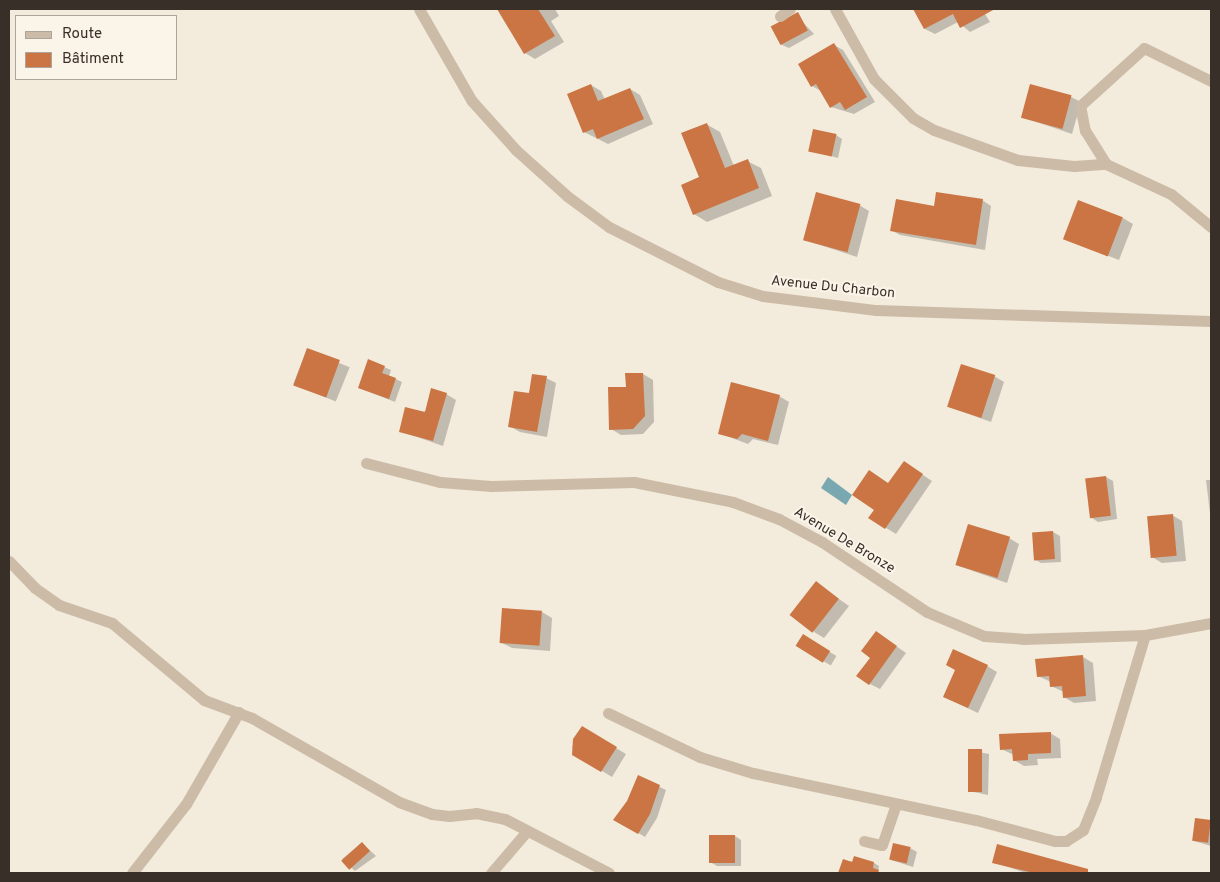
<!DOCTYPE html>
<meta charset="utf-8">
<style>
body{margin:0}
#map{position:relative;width:1220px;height:882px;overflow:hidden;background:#f3ebdc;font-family:Overpass,sans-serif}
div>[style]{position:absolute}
.water>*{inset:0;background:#7aa8b1}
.shadow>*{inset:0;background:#0003;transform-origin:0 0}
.building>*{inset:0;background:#ca7543;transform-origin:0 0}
.street>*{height:11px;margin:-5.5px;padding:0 5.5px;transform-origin:5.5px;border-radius:5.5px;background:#ccbca7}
span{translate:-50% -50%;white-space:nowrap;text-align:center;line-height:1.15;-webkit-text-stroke:4px #faf4e9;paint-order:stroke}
.street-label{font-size:14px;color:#382f28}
.frame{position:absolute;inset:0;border:10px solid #382f28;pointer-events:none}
.legend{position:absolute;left:15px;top:15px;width:162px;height:65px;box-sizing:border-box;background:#faf4e9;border:1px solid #aca59c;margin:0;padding:6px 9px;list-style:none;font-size:15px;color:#382f28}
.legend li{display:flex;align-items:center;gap:10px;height:25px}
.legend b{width:25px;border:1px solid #aca59c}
</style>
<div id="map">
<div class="water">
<div style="clip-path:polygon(828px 477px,852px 495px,846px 505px,821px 488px)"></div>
</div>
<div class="shadow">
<div style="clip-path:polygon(498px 9px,555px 9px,559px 16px,551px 21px,564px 42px,535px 59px,525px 53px)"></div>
<div style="clip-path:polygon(915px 9px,982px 9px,990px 22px,970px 32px,958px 22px,935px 34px,925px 29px)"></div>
<div style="clip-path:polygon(796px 15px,814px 34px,789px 48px,782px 45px,773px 27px)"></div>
<div style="clip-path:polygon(834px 45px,843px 50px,875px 102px,854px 114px,831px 107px,821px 91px,812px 86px)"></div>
<div style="clip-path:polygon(591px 85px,601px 91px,605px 100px,630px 89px,640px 95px,653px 124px,608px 144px,584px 132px)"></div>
<div style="clip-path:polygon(1071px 97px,1081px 102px,1072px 134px,1022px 117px)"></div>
<div style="clip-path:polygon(706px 124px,720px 132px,734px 166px,747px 161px,761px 168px,772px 196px,707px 222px,694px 214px)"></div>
<div style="clip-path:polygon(836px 135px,842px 139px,838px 158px,810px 150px)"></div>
<div style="clip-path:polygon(982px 200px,991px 206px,985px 250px,900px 235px,891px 230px)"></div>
<div style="clip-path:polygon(859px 205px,869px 211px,857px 257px,805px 240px)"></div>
<div style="clip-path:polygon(1123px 218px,1133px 224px,1119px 260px,1065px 239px)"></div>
<div style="left:307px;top:350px;width:46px;height:37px;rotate:22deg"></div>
<div style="clip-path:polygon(384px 367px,391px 370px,389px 376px,402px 382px,395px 402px,359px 388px)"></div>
<div style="clip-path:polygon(643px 374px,653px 380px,654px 422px,643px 434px,621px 435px,611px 429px,627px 388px)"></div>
<div style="clip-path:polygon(994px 376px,1004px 382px,991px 422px,949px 407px)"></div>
<div style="clip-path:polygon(546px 378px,556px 383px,547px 437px,520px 432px,509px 426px,530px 394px)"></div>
<div style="clip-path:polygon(446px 394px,456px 400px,443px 446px,400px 431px)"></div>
<div style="clip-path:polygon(779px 396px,789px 402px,778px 445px,753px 439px,748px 444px,719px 433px)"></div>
<div style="clip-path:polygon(914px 469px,932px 481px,896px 534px,870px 518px,889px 484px)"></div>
<div style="clip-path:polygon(1106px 477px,1113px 481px,1117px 519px,1098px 522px,1092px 518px)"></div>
<div style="clip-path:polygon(1206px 480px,1211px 480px,1211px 514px,1210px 513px)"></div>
<div style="clip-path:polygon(1172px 515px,1182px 521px,1186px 561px,1162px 563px,1152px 557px)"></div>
<div style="clip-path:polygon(1053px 532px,1060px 536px,1061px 562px,1041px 563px,1034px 559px,1033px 533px)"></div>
<div style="clip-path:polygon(1009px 538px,1019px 544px,1007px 583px,956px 565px)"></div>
<div style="clip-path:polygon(816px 583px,849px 606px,824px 638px,814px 632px)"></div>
<div style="clip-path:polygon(542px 612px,552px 618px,550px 651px,512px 648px,502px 643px)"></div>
<div style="clip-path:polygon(876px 632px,906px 653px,880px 689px,870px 684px)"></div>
<div style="left:803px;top:636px;width:39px;height:11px;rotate:31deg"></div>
<div style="clip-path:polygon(1083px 657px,1093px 663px,1096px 701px,1074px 703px,1064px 697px,1064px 692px,1051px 686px,1051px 682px,1038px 676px)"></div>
<div style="clip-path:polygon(987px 666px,997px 672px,978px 713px,944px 697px,957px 670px)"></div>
<div style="clip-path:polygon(582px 728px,626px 754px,612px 777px,574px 754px,576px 750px,572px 748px)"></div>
<div style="clip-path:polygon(1050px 733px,1060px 739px,1061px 758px,1037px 759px,1038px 765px,1024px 766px,1014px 760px,1014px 755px,1001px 749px)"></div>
<div style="clip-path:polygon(969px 750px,989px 754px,988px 795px,969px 791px)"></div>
<div style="clip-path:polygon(639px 777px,666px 790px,657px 818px,645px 837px,615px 819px,628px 802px)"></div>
<div style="clip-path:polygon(1197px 819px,1211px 821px,1211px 846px,1194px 841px)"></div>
<div style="clip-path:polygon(735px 836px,741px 840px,741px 866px,717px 866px,710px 862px)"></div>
<div style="clip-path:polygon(362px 843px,376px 856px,355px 871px,342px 859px)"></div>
<div style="clip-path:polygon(910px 848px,917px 852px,913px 867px,891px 860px)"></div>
<div style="clip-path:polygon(843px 861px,874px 863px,879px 866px,878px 873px,840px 873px)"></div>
<div style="clip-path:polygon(993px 862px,1078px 871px,1077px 873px,1026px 873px)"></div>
</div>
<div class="building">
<div style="clip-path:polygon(497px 9px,538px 9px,555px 36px,524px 54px)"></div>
<div style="clip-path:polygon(913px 9px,995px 9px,960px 28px,953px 14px,924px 29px)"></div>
<div style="left:798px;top:12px;width:21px;height:31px;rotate:62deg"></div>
<div style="clip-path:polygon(834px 43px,867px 97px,845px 110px,840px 102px,830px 108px,816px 84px,811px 87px,798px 64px)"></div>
<div style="clip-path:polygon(591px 84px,598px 101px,630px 88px,644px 119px,597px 139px,593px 129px,583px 133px,567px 94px)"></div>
<div style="left:1030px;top:84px;width:43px;height:35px;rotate:15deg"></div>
<div style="clip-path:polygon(707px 123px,725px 168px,748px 159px,759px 188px,693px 215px,681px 185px,699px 177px,681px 133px)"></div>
<div style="left:813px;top:129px;width:24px;height:23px;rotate:12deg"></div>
<div style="left:816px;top:192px;width:46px;height:50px;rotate:15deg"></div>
<div style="clip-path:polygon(936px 192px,983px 199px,976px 245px,890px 231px,896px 199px,934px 206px)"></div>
<div style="left:1078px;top:200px;width:48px;height:42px;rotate:21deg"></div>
<div style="left:307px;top:348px;width:35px;height:40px;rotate:20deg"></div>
<div style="clip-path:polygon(368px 359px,385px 366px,382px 373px,396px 378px,389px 399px,358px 388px)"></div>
<div style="left:961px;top:364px;width:36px;height:45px;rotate:18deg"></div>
<div style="clip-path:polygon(625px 373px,643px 373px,645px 416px,633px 429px,609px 430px,608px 387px,626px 387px)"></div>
<div style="clip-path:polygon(532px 374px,547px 376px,537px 432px,508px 427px,514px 391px,529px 393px)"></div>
<div style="clip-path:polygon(731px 382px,780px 395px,768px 441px,742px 434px,737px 439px,718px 434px)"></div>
<div style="clip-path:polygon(431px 388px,447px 393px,433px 441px,399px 432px,405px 407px,425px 412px)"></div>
<div style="clip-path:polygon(904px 461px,923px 474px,885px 529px,868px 518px,874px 510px,852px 495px,869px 470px,888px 483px)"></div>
<div style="left:1106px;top:476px;width:40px;height:21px;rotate:83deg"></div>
<div style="left:1173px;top:514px;width:42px;height:26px;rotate:85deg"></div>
<div style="left:968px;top:524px;width:44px;height:43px;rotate:17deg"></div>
<div style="left:1053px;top:531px;width:28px;height:21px;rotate:86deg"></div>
<div style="left:816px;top:581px;width:29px;height:43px;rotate:38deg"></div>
<div style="left:502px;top:608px;width:40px;height:35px;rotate:4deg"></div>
<div style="clip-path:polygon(876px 631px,897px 646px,869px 685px,856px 676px,870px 658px,861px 651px)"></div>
<div style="left:803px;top:634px;width:32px;height:14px;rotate:32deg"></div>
<div style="clip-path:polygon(953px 649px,988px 665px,968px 708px,943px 697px,955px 670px,946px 665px)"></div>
<div style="clip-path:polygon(1083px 655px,1086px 696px,1063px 698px,1062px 686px,1050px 687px,1049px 676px,1037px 677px,1035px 659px)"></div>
<div style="clip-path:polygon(582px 726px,617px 747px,601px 772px,572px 755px,573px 739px)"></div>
<div style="clip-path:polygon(1051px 732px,1051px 753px,1028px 754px,1028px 760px,1013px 761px,1012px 749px,1000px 750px,999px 734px)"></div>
<div style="left:968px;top:749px;width:14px;height:43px"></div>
<div style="clip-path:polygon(638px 775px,660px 785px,650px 814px,638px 834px,613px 820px,627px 801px)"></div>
<div style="left:1195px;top:818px;width:16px;height:23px;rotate:7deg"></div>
<div style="left:709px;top:835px;width:26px;height:28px"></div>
<div style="left:362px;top:842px;width:12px;height:28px;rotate:48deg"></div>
<div style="left:893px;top:843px;width:18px;height:17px;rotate:13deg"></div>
<div style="clip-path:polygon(997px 844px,1088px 869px,1088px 873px,1034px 873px,992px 863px)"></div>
<div style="clip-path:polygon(854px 856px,874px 862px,873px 868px,879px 870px,878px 873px,838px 873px,843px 859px,852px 862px)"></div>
</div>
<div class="street">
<div style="left:419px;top:9px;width:106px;rotate:60.1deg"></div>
<div style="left:472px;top:101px;width:66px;rotate:48.1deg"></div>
<div style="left:516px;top:150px;width:69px;rotate:42deg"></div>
<div style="left:567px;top:196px;width:52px;rotate:36.4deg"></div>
<div style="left:609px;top:227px;width:122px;rotate:26.8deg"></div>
<div style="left:718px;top:282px;width:47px;rotate:17.3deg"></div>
<div style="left:763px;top:296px;width:114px;rotate:7.1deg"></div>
<div style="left:876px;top:310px;width:335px;rotate:1.9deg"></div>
<div style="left:835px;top:9px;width:80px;rotate:60.9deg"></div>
<div style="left:874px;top:79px;width:55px;rotate:45deg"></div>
<div style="left:913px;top:118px;width:24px;rotate:30deg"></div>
<div style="left:934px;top:130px;width:89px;rotate:19.7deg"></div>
<div style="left:1018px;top:160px;width:56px;rotate:6.1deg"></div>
<div style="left:1074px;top:166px;width:32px;rotate:-4deg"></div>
<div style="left:1106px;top:164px;width:72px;rotate:24.8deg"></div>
<div style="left:1171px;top:194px;width:52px;rotate:39.5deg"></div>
<div style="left:780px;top:16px;width:12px;rotate:-35deg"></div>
<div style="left:1106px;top:164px;width:39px;rotate:-122deg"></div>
<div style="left:1085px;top:131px;width:25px;rotate:-101deg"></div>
<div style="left:1080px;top:106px;width:86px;rotate:-42.2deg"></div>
<div style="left:1144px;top:48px;width:75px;rotate:26.2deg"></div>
<div style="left:366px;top:463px;width:76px;rotate:14.4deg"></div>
<div style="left:440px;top:482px;width:51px;rotate:4.5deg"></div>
<div style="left:491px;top:486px;width:143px;rotate:-1.6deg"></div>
<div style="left:634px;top:482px;width:101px;rotate:11.4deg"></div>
<div style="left:733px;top:502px;width:49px;rotate:20.3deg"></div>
<div style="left:779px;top:519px;width:49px;rotate:28.1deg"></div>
<div style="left:822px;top:542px;width:126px;rotate:33.7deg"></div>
<div style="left:927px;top:612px;width:62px;rotate:22.8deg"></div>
<div style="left:984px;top:636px;width:39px;rotate:4deg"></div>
<div style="left:1023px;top:639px;width:122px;rotate:-1.9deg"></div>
<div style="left:1145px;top:635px;width:67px;rotate:-10.3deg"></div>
<div style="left:9px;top:561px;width:37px;rotate:46deg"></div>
<div style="left:35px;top:588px;width:29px;rotate:35deg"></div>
<div style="left:59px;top:605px;width:56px;rotate:18.8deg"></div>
<div style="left:112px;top:623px;width:120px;rotate:39.9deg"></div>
<div style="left:204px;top:700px;width:51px;rotate:20.6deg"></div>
<div style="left:252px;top:718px;width:169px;rotate:29.7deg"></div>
<div style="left:399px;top:802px;width:35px;rotate:20deg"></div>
<div style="left:432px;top:814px;width:17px;rotate:7deg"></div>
<div style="left:449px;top:816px;width:27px;rotate:-6deg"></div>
<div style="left:476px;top:813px;width:30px;rotate:12deg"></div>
<div style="left:505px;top:819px;width:117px;rotate:27.4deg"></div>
<div style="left:608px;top:713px;width:102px;rotate:25.6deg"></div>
<div style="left:700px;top:757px;width:55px;rotate:16.8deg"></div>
<div style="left:753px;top:773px;width:228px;rotate:11.9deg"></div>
<div style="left:976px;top:820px;width:82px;rotate:14.9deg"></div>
<div style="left:1055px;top:841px;width:11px"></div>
<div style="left:1066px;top:841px;width:20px;rotate:-33deg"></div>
<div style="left:1083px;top:830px;width:35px;rotate:-68deg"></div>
<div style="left:1096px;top:797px;width:169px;rotate:-73.2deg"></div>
<div style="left:864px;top:841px;width:18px;rotate:13deg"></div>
<div style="left:882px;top:845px;width:43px;rotate:-71.1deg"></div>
<div style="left:132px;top:873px;width:88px;rotate:-52deg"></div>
<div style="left:186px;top:804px;width:106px;rotate:-60.1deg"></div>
<div style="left:491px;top:873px;width:55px;rotate:-49.4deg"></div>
</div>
<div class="street-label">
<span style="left:833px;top:288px;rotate:6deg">Avenue Du Charbon</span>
<span style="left:844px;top:541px;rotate:31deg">Avenue De Bronze</span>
</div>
<div class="frame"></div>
<ul class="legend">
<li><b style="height:6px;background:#ccbca7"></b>Route</li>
<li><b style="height:14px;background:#ca7543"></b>Bâtiment</li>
</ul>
</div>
